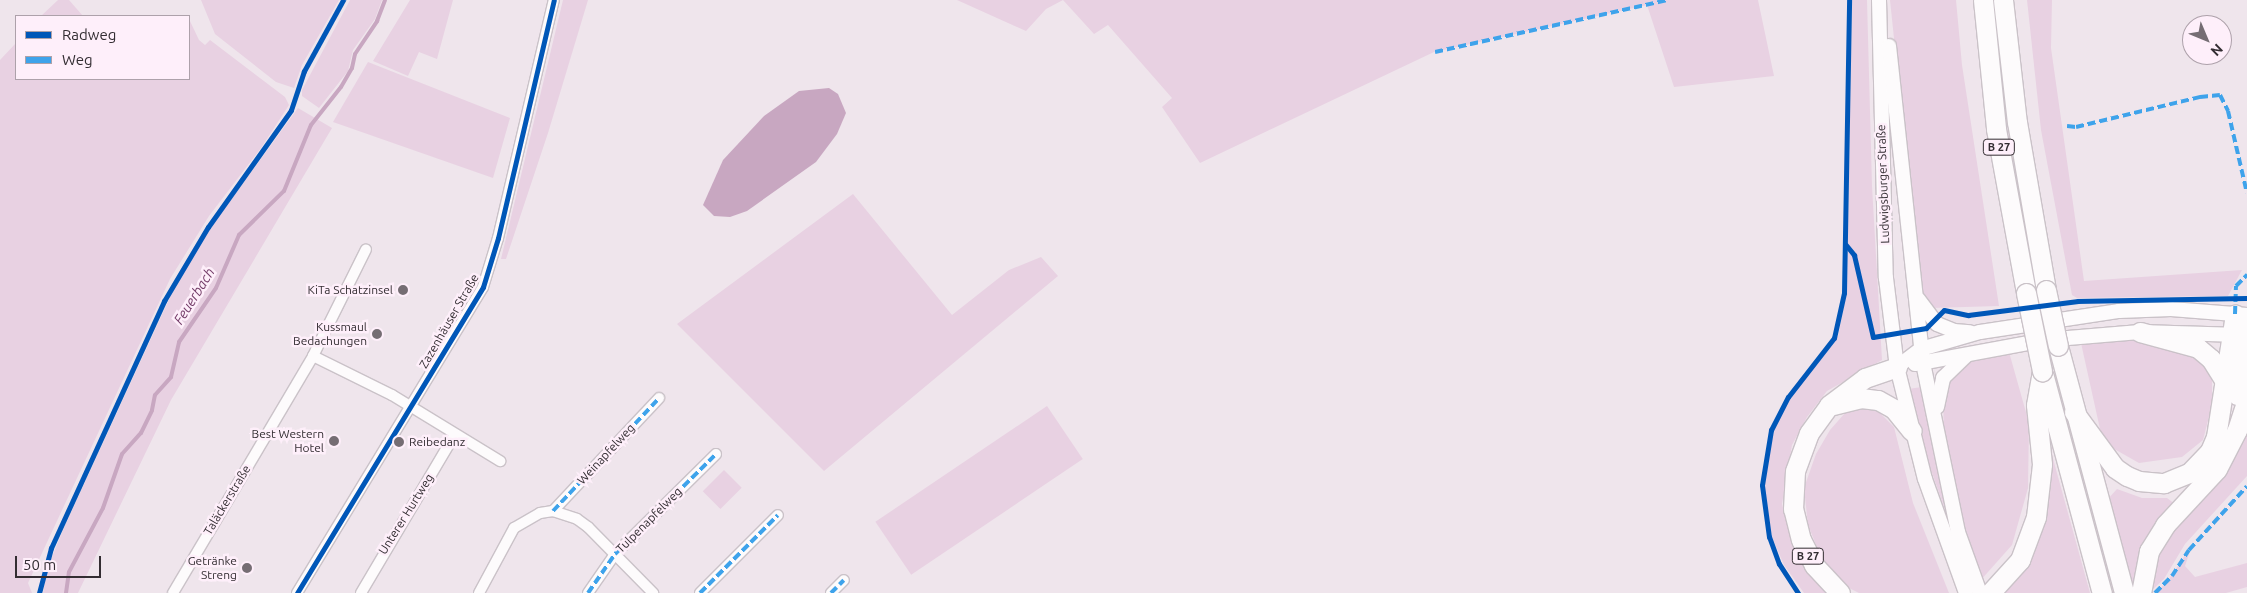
<!DOCTYPE html>
<meta charset="utf-8">
<style>
body{margin:0}
#map{position:relative;width:2247px;height:593px;overflow:hidden;background:#efe5ec;font-family:Ubuntu,sans-serif}
div>[style]{position:absolute}
.green>*{inset:0;background:#e8d1e2;transform-origin:0 0}
.water>*{inset:0;background:#c8a7c1}
.stream>*{height:4px;margin:-2px;padding:0 2px;transform-origin:2px;border-radius:2px;background:#c8a7c1}
.roads{filter:drop-shadow(1px 0 #cac2c8) drop-shadow(-1px 0 #cac2c8) drop-shadow(0 1px #cac2c8) drop-shadow(0 -1px #cac2c8)}
.street>*{height:10px;margin:-5px;padding:0 5px;transform-origin:5px;border-radius:5px;background:#fdfbfc}
.secondary>*{height:14px;margin:-7px;padding:0 7px;transform-origin:7px;border-radius:7px;background:#fdfbfc}
.highway>*{height:19px;margin:-9.5px;padding:0 9.5px;transform-origin:9.5px;border-radius:9.5px;background:#fdfbfc}
.bridges{filter:drop-shadow(1px 0 #cac2c8) drop-shadow(-1px 0 #cac2c8) drop-shadow(0 1px #cac2c8) drop-shadow(0 -1px #cac2c8)}
.highway-bridge>*{height:19px;margin:-9.5px;padding:0 9.5px;transform-origin:9.5px;border-radius:9.5px;background:#fdfbfc}
.quiet>*{height:4px;margin-top:-2px;transform-origin:0;background:repeating-linear-gradient(90deg,#3ea3eb 0 8px,transparent 0 12px)}
.cycleway>*{height:5px;margin:-2.5px;padding:0 2.5px;transform-origin:2.5px;border-radius:2.5px;background:#0057b8}
.dots>*{width:14px;height:14px;translate:-50% -50%;box-sizing:border-box;border:2px solid #feeffa;border-radius:50%}
span{translate:-50% -50%;white-space:nowrap;text-align:center;line-height:1.15;-webkit-text-stroke:5px #feeffa;paint-order:stroke}
.shield-label span{padding:1px 4px;background:#feeffa;border:1px solid;border-radius:4px;-webkit-text-stroke-width:0}
.shield-label{font-size:11px;color:#332d32;font-weight:700}
.street-label{font-size:12px;color:#332d32}
.poi-label{font-size:12px;color:#332d32}
.right{translate:-100% -50%;text-align:right}
.left{translate:0 -50%;text-align:left}
.water-label{font-size:14px;color:#743d69;font-style:italic}
.legend{position:absolute;left:15px;top:15px;width:175px;height:65px;box-sizing:border-box;background:#feeffa;border:1px solid #ada1aa;margin:0;padding:6px 9px;list-style:none;font-size:15px;color:#332d32}
.legend li{display:flex;align-items:center;gap:10px;height:25px}
.legend b{width:25px;border:1px solid #ada1aa}
.north{position:absolute;left:2182px;top:15px;width:50px;height:50px;box-sizing:border-box;background:#feeffa;border:1px solid #ada1aa;border-radius:50%;rotate:135deg;font-size:14px;font-weight:700;line-height:20px;text-align:center;color:#332d32}
.north::after{content:'';display:block;margin:auto;width:18px;height:22px;background:#756d73;clip-path:polygon(50% 0,100% 100%,50% 72%,0 100%)}
.scale{position:absolute;left:15px;top:556px;width:86px;height:22px;box-sizing:border-box;border:2px solid #332d32;border-top:0;padding-left:6px;font-size:15px;line-height:18px;white-space:nowrap;color:#332d32;-webkit-text-stroke:4px #feeffa;paint-order:stroke}
</style>
<div id="map">
<div class="green">
<div style="clip-path:polygon(58px 0,69px 0,83px 16px,41px 16px)"></div>
<div style="clip-path:polygon(201px 0,339px 0,302px 65px,294px 88px,276px 82px,215px 34px)"></div>
<div style="clip-path:polygon(350px 0,382px 0,375px 19px,353px 50px,348px 71px,319px 108px,302px 96px,302px 90px)"></div>
<div style="clip-path:polygon(410px 0,453px 0,437px 59px,419px 52px,408px 76px,373px 61px)"></div>
<div style="clip-path:polygon(563px 0,588px 0,548px 133px,506px 259px,501px 259px)"></div>
<div style="clip-path:polygon(957px 0,1063px 0,1046px 9px,1026px 31px)"></div>
<div style="clip-path:polygon(1063px 0,1758px 0,1774px 76px,1674px 87px,1647px 5px,1434px 52px,1200px 163px,1162px 107px,1172px 98px,1108px 25px,1094px 34px)"></div>
<div style="clip-path:polygon(1852px 0,1867px 0,1872px 186px,1882px 360px,1827px 391px,1807px 417px,1792px 445px,1782px 504px,1794px 548px,1827px 593px,1804px 593px,1784px 565px,1772px 537px,1764px 485px,1774px 430px,1788px 400px,1838px 336px,1847px 291px)"></div>
<div style="clip-path:polygon(1890px 0,1956px 0,1962px 65px,1999px 306px,1931px 308px,1920px 288px)"></div>
<div style="clip-path:polygon(2027px 0,2052px 0,2051px 48px,2084px 281px,2242px 270px,2228px 296px,2077px 298px,2072px 295px,2041px 130px)"></div>
<div style="clip-path:polygon(189px 19px,199px 40px,205px 45px,210px 40px,285px 97px,289px 105px,261px 148px,209px 216px,170px 279px,28px 583px,32px 593px,0 593px,0 60px,16px 43px,16px 79px,189px 79px)"></div>
<div style="clip-path:polygon(368px 62px,510px 118px,493px 178px,333px 122px)"></div>
<div style="clip-path:polygon(298px 108px,332px 128px,171px 400px,78px 593px,43px 593px,47px 569px,63px 530px,177px 282px,209px 230px)"></div>
<div style="clip-path:polygon(853px 194px,952px 315px,1009px 270px,1041px 257px,1058px 276px,824px 471px,677px 324px)"></div>
<div style="clip-path:polygon(2135px 338px,2187px 347px,2212px 374px,2212px 405px,2203px 440px,2182px 457px,2139px 463px,2109px 446px,2100px 429px,2081px 343px)"></div>
<div style="clip-path:polygon(2009px 352px,2029px 423px,2028px 488px,2012px 545px,1980px 581px,1970px 557px,1944px 438px,1943px 389px,1966px 361px)"></div>
<div style="clip-path:polygon(1922px 387px,1956px 541px,1925px 453px,1908px 389px)"></div>
<div style="left:1047px;top:406px;width:64px;height:207px;rotate:56deg"></div>
<div style="clip-path:polygon(1861px 407px,1877px 410px,1894px 427px,1913px 503px,1949px 593px,1859px 593px,1849px 588px,1821px 557px,1808px 525px,1804px 488px,1816px 454px,1830px 430px,1845px 413px)"></div>
<div style="clip-path:polygon(2247px 415px,2247px 476px,2185px 544px,2164px 579px,2149px 593px,2158px 554px)"></div>
<div style="clip-path:polygon(2052px 455px,2090px 593px,2002px 593px,2025px 569px,2045px 508px)"></div>
<div style="left:724px;top:470px;width:25px;height:30px;rotate:45deg"></div>
<div style="clip-path:polygon(2117px 489px,2142px 498px,2167px 498px,2175px 504px,2131px 588px,2106px 501px)"></div>
<div style="clip-path:polygon(2192px 545px,2185px 566px,2195px 577px,2247px 563px,2247px 587px,2226px 593px,2155px 593px,2167px 582px)"></div>
</div>
<div class="water">
<div style="clip-path:polygon(829px 88px,838px 94px,846px 113px,837px 134px,816px 162px,747px 211px,730px 217px,714px 216px,703px 205px,723px 160px,764px 116px,799px 91px)"></div>
</div>
<div class="stream">
<div style="left:66px;top:593px;width:21px;rotate:-82deg"></div>
<div style="left:69px;top:572px;width:72px;rotate:-62deg"></div>
<div style="left:103px;top:508px;width:57px;rotate:-70.6deg"></div>
<div style="left:122px;top:454px;width:28px;rotate:-48deg"></div>
<div style="left:141px;top:433px;width:25px;rotate:-64deg"></div>
<div style="left:152px;top:410px;width:15px;rotate:-79deg"></div>
<div style="left:155px;top:395px;width:24px;rotate:-48deg"></div>
<div style="left:171px;top:377px;width:36px;rotate:-77deg"></div>
<div style="left:179px;top:342px;width:65px;rotate:-55.6deg"></div>
<div style="left:216px;top:288px;width:58px;rotate:-66.5deg"></div>
<div style="left:239px;top:235px;width:63px;rotate:-44.4deg"></div>
<div style="left:284px;top:191px;width:71px;rotate:-67.8deg"></div>
<div style="left:311px;top:125px;width:48px;rotate:-51.7deg"></div>
<div style="left:341px;top:87px;width:22px;rotate:-60deg"></div>
<div style="left:352px;top:68px;width:14px;rotate:-78deg"></div>
<div style="left:355px;top:54px;width:40px;rotate:-56deg"></div>
<div style="left:377px;top:21px;width:22px;rotate:-69deg"></div>
</div>
<div class="roads">
<div class="street">
<div style="left:313px;top:356px;width:88px;rotate:26.3deg"></div>
<div style="left:392px;top:395px;width:127px;rotate:31.4deg"></div>
<div style="left:553px;top:511px;width:155px;rotate:-46.8deg"></div>
<div style="left:173px;top:593px;width:275px;rotate:-59.4deg"></div>
<div style="left:313px;top:356px;width:119px;rotate:-63.6deg"></div>
<div style="left:297px;top:593px;width:358px;rotate:-58.7deg"></div>
<div style="left:483px;top:287px;width:51px;rotate:-73deg"></div>
<div style="left:498px;top:238px;width:244px;rotate:-76.8deg"></div>
<div style="left:361px;top:593px;width:182px;rotate:-59.4deg"></div>
<div style="left:479px;top:593px;width:74px;rotate:-61.7deg"></div>
<div style="left:514px;top:528px;width:30px;rotate:-30deg"></div>
<div style="left:540px;top:513px;width:13px;rotate:-9deg"></div>
<div style="left:553px;top:511px;width:25px;rotate:18deg"></div>
<div style="left:577px;top:519px;width:14px;rotate:36deg"></div>
<div style="left:588px;top:527px;width:93px;rotate:45.4deg"></div>
<div style="left:588px;top:593px;width:47px;rotate:-55.3deg"></div>
<div style="left:615px;top:554px;width:142px;rotate:-44.7deg"></div>
<div style="left:700px;top:593px;width:110px;rotate:-45deg"></div>
<div style="left:831px;top:593px;width:18px;rotate:-45deg"></div>
</div>
<div class="secondary">
<div style="left:1879px;top:0;width:278px;rotate:88.6deg"></div>
<div style="left:1886px;top:278px;width:90px;rotate:83deg"></div>
<div style="left:1897px;top:367px;width:115px;rotate:76deg"></div>
<div style="left:1925px;top:479px;width:121px;rotate:70.2deg"></div>
<div style="left:1889px;top:46px;width:319px;rotate:83.9deg"></div>
<div style="left:1923px;top:363px;width:173px;rotate:78.3deg"></div>
<div style="left:1958px;top:532px;width:65px;rotate:70.2deg"></div>
<div style="left:1918px;top:299px;width:31px;rotate:53deg"></div>
<div style="left:1937px;top:324px;width:18px;rotate:22deg"></div>
<div style="left:1954px;top:331px;width:16px;rotate:4deg"></div>
<div style="left:1915px;top:364px;width:131px;rotate:-10.5deg"></div>
<div style="left:2044px;top:340px;width:96px;rotate:-4.8deg"></div>
<div style="left:2140px;top:332px;width:101px;rotate:1.7deg"></div>
<div style="left:1897px;top:367px;width:30px;rotate:-37deg"></div>
<div style="left:1921px;top:349px;width:61px;rotate:-16.1deg"></div>
<div style="left:1980px;top:332px;width:141px;rotate:-8.6deg"></div>
<div style="left:2119px;top:311px;width:52px;rotate:-2.2deg"></div>
<div style="left:2171px;top:309px;width:76px;rotate:4.5deg"></div>
<div style="left:1937px;top:407px;width:30px;rotate:-78deg"></div>
<div style="left:1943px;top:378px;width:33px;rotate:-44deg"></div>
</div>
<div class="highway">
<div style="left:1983px;top:0;width:130px;rotate:84.2deg"></div>
<div style="left:1996px;top:129px;width:167px;rotate:79.6deg"></div>
<div style="left:2003px;top:0;width:123px;rotate:83.5deg"></div>
<div style="left:2017px;top:122px;width:170px;rotate:80.2deg"></div>
<div style="left:2140px;top:332px;width:60px;rotate:15.4deg"></div>
<div style="left:2198px;top:348px;width:17px;rotate:40deg"></div>
<div style="left:2211px;top:359px;width:28px;rotate:58deg"></div>
<div style="left:2058px;top:346px;width:256px;rotate:75deg"></div>
<div style="left:2044px;top:377px;width:224px;rotate:75deg"></div>
<div style="left:2237px;top:395px;width:50px;rotate:-83.2deg"></div>
<div style="left:2243px;top:345px;width:25px;rotate:-104deg"></div>
<div style="left:1833px;top:405px;width:29px;rotate:-14deg"></div>
<div style="left:1861px;top:398px;width:17px;rotate:7deg"></div>
<div style="left:1878px;top:400px;width:18px;rotate:29deg"></div>
<div style="left:1894px;top:409px;width:28px;rotate:51deg"></div>
<div style="left:2074px;top:412px;width:69px;rotate:53.8deg"></div>
<div style="left:2115px;top:468px;width:14px;rotate:34deg"></div>
<div style="left:2127px;top:476px;width:13px;rotate:23deg"></div>
<div style="left:2139px;top:481px;width:25px;rotate:5deg"></div>
<div style="left:2164px;top:483px;width:27px;rotate:-22deg"></div>
<div style="left:2189px;top:473px;width:30px;rotate:-46deg"></div>
<div style="left:2210px;top:451px;width:15px;rotate:-67deg"></div>
<div style="left:2216px;top:437px;width:124px;rotate:-81.2deg"></div>
<div style="left:1840px;top:593px;width:38px;rotate:-133deg"></div>
<div style="left:1814px;top:565px;width:28px;rotate:-117deg"></div>
<div style="left:1801px;top:540px;width:32px;rotate:-104deg"></div>
<div style="left:1793px;top:509px;width:38px;rotate:-87deg"></div>
<div style="left:1795px;top:471px;width:40px;rotate:-69.8deg"></div>
<div style="left:1809px;top:433px;width:34px;rotate:-54deg"></div>
<div style="left:1829px;top:405px;width:45px;rotate:-36.9deg"></div>
<div style="left:1865px;top:378px;width:34px;rotate:-19deg"></div>
<div style="left:1990px;top:593px;width:45px;rotate:-47.7deg"></div>
<div style="left:2020px;top:560px;width:46px;rotate:-69.6deg"></div>
<div style="left:2036px;top:517px;width:53px;rotate:-83.5deg"></div>
<div style="left:2042px;top:464px;width:59px;rotate:-95.8deg"></div>
<div style="left:2036px;top:405px;width:35px;rotate:-80deg"></div>
<div style="left:2141px;top:593px;width:43px;rotate:-79.2deg"></div>
<div style="left:2149px;top:551px;width:31px;rotate:-58deg"></div>
<div style="left:2165px;top:525px;width:76px;rotate:-47.1deg"></div>
<div style="left:2217px;top:469px;width:44px;rotate:-62.9deg"></div>
<div style="left:2237px;top:430px;width:33px;rotate:-72deg"></div>
</div>
</div>
<div class="bridges">
<div class="highway-bridge">
<div style="left:2046px;top:290px;width:57px;rotate:77.9deg"></div>
<div style="left:2026px;top:293px;width:80px;rotate:78.4deg"></div>
</div>
</div>
<div class="quiet">
<div style="left:1435px;top:52px;width:238px;rotate:-12.6deg"></div>
<div style="left:2067px;top:126px;width:9px;rotate:6deg"></div>
<div style="left:2076px;top:127px;width:128px;rotate:-13.6deg"></div>
<div style="left:2200px;top:97px;width:20px;rotate:-6deg"></div>
<div style="left:2220px;top:95px;width:18px;rotate:63deg"></div>
<div style="left:2228px;top:111px;width:84px;rotate:77deg"></div>
<div style="left:2235px;top:314px;width:28px;rotate:-88deg"></div>
<div style="left:2236px;top:286px;width:16px;rotate:-45deg"></div>
<div style="left:553px;top:511px;width:155px;rotate:-46.8deg"></div>
<div style="left:588px;top:593px;width:47px;rotate:-55.3deg"></div>
<div style="left:615px;top:554px;width:142px;rotate:-44.7deg"></div>
<div style="left:700px;top:593px;width:110px;rotate:-45deg"></div>
<div style="left:831px;top:593px;width:18px;rotate:-45deg"></div>
<div style="left:2155px;top:593px;width:24px;rotate:-45deg"></div>
<div style="left:2172px;top:576px;width:31px;rotate:-57deg"></div>
<div style="left:2189px;top:550px;width:86px;rotate:-47.8deg"></div>
</div>
<div class="cycleway">
<div style="left:1846px;top:245px;width:13px;rotate:51deg"></div>
<div style="left:1854px;top:255px;width:84px;rotate:77deg"></div>
<div style="left:1873px;top:337px;width:54px;rotate:-9.6deg"></div>
<div style="left:1926px;top:328px;width:25px;rotate:-45deg"></div>
<div style="left:1944px;top:310px;width:25px;rotate:12deg"></div>
<div style="left:1968px;top:315px;width:111px;rotate:-7.3deg"></div>
<div style="left:2078px;top:301px;width:169px;rotate:-1deg"></div>
<div style="left:39px;top:593px;width:47px;rotate:-75.1deg"></div>
<div style="left:51px;top:548px;width:272px;rotate:-65.4deg"></div>
<div style="left:164px;top:301px;width:86px;rotate:-59.3deg"></div>
<div style="left:208px;top:227px;width:143px;rotate:-54.6deg"></div>
<div style="left:291px;top:110px;width:41px;rotate:-71.6deg"></div>
<div style="left:304px;top:71px;width:81px;rotate:-61.2deg"></div>
<div style="left:297px;top:593px;width:358px;rotate:-58.7deg"></div>
<div style="left:483px;top:287px;width:51px;rotate:-73deg"></div>
<div style="left:498px;top:238px;width:244px;rotate:-76.8deg"></div>
<div style="left:1798px;top:593px;width:35px;rotate:-123deg"></div>
<div style="left:1779px;top:564px;width:29px;rotate:-110deg"></div>
<div style="left:1769px;top:537px;width:52px;rotate:-97.7deg"></div>
<div style="left:1762px;top:485px;width:56px;rotate:-80.7deg"></div>
<div style="left:1771px;top:430px;width:37px;rotate:-63deg"></div>
<div style="left:1788px;top:397px;width:75px;rotate:-52.1deg"></div>
<div style="left:1834px;top:338px;width:46px;rotate:-77.5deg"></div>
<div style="left:1844px;top:293px;width:293px;rotate:-89deg"></div>
</div>
<div class="dots">
<div style="left:403px;top:290px;background:#756d73"></div>
<div style="left:377px;top:334px;background:#756d73"></div>
<div style="left:334px;top:441px;background:#756d73"></div>
<div style="left:399px;top:442px;background:#756d73"></div>
<div style="left:247px;top:568px;background:#756d73"></div>
</div>
<div class="shield-label">
<span style="left:1999px;top:147px">B 27</span>
<span style="left:1808px;top:556px">B 27</span>
</div>
<div class="street-label">
<span style="left:1883px;top:184px;rotate:-92deg">Ludwigsburger Straße</span>
<span style="left:449px;top:321px;rotate:-60deg">Zazenhäuser Straße</span>
<span style="left:606px;top:454px;rotate:-47deg">Weinapfelweg</span>
<span style="left:227px;top:500px;rotate:-59deg">Taläckerstraße</span>
<span style="left:406px;top:514px;rotate:-58deg">Unterer Hurtweg</span>
<span style="left:649px;top:520px;rotate:-45deg">Tulpenapfelweg</span>
</div>
<div class="poi-label">
<span class="right" style="left:393px;top:290px">KiTa Schatzinsel</span>
<span class="right" style="left:367px;top:334px">Kussmaul<br>Bedachungen</span>
<span class="right" style="left:324px;top:441px">Best Western<br>Hotel</span>
<span class="left" style="left:409px;top:442px">Reibedanz</span>
<span class="right" style="left:237px;top:568px">Getränke<br>Streng</span>
</div>
<div class="water-label">
<span style="left:194px;top:296px;rotate:-58deg">Feuerbach</span>
</div>
<ul class="legend">
<li><b style="height:6px;background:#0057b8"></b>Radweg</li>
<li><b style="height:6px;background:#3ea3eb"></b>Weg</li>
</ul>
<div class="north">N</div>
<div class="scale">50 m</div>
</div>
